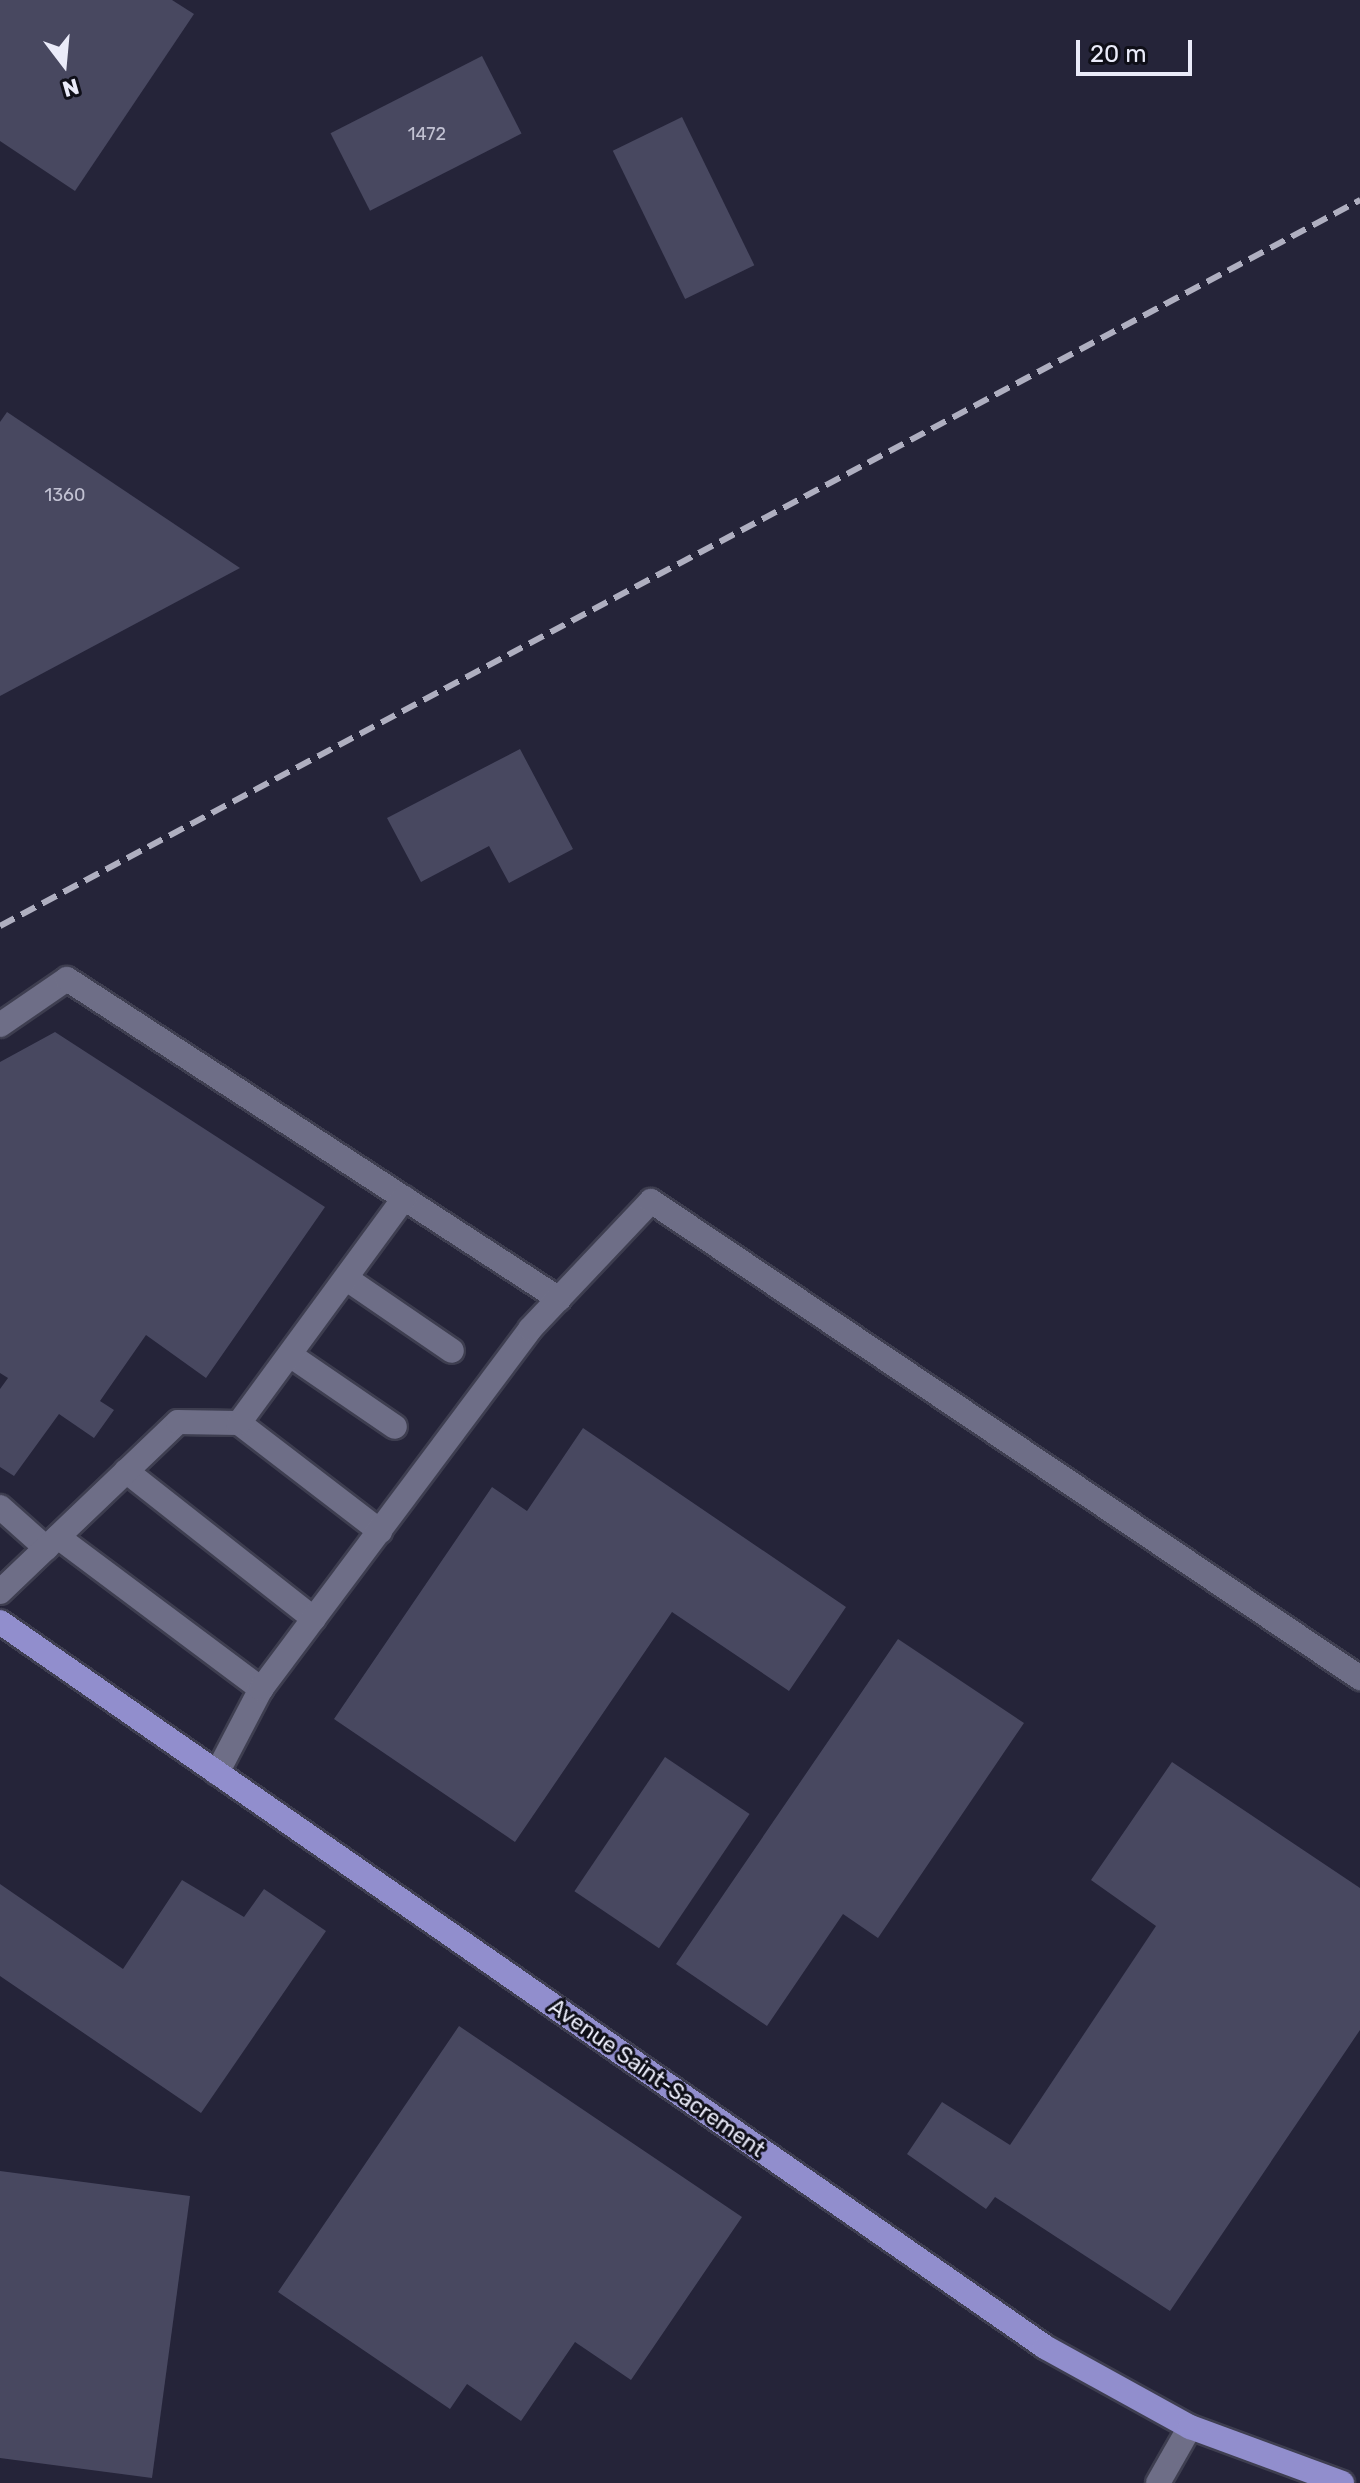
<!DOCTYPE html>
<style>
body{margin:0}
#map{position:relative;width:1360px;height:2483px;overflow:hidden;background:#252439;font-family:Rubik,sans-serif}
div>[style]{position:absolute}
.building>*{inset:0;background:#484860;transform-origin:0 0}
.roads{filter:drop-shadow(2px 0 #3e3e50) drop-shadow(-2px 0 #3e3e50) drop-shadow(0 2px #3e3e50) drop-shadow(0 -2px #3e3e50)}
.minor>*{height:24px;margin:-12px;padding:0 12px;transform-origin:12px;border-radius:12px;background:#6e6e87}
.major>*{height:24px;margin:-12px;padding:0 12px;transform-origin:12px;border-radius:12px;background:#918ecd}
.rail>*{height:6px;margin-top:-3px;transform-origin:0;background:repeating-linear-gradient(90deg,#afafc0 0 16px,transparent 0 24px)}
span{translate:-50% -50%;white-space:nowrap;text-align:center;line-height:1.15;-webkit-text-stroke:6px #0f0f18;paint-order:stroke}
.number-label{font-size:18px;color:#c2c2d3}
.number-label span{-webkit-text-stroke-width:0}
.street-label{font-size:22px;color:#eaebf9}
.north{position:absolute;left:24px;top:24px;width:80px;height:80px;-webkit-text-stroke:6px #0f0f18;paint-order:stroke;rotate:164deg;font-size:22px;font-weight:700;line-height:32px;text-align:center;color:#eaebf9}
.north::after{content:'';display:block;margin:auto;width:28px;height:36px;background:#eaebf9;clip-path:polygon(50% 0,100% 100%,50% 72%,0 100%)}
.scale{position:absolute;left:1076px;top:40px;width:116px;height:36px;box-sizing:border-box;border:4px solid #eaebf9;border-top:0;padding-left:10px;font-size:24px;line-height:28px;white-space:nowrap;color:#eaebf9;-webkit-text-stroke:6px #0f0f18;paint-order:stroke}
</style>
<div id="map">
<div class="building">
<div style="clip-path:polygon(0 0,172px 0,194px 14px,75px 191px,0 141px)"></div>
<div style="left:482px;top:56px;width:87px;height:170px;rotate:63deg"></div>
<div style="left:682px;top:117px;width:165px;height:77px;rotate:64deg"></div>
<div style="clip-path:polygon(7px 412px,240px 568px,0 696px,0 422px)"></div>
<div style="clip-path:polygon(520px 749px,573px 849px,509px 883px,489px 846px,421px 882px,387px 818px)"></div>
<div style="clip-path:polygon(55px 1032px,325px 1207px,206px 1378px,146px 1335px,100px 1401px,114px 1410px,94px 1438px,59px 1414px,14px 1476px,0 1467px,0 1389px,8px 1378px,0 1373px,0 1062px)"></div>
<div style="clip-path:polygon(583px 1428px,846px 1607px,789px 1691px,672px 1612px,515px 1842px,334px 1719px,492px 1487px,527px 1511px)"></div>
<div style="clip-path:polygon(898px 1639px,1024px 1723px,878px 1938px,843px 1914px,767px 2026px,676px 1964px)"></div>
<div style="left:665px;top:1757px;width:102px;height:162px;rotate:34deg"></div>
<div style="clip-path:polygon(1172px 1762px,1360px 1888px,1360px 2030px,1170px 2311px,995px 2197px,986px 2209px,907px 2154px,942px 2102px,1010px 2145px,1156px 1926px,1091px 1880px)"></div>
<div style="clip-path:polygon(182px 1880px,244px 1917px,264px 1889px,326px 1931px,201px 2113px,0 1976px,0 1884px,123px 1969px)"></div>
<div style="clip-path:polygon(459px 2026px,742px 2217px,631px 2380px,575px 2342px,521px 2421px,467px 2384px,450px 2409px,278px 2292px)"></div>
<div style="clip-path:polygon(0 2171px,190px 2196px,152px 2478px,0 2458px)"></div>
</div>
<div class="roads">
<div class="minor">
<div style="left:0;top:1025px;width:81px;rotate:-34.5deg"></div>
<div style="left:67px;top:979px;width:587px;rotate:33.04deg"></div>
<div style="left:347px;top:1279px;width:127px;rotate:34.4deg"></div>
<div style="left:290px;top:1355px;width:127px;rotate:34.4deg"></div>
<div style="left:239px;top:1423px;width:178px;rotate:37.5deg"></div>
<div style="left:126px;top:1471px;width:239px;rotate:38.2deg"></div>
<div style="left:0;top:1507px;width:62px;rotate:41.7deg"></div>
<div style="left:58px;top:1537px;width:254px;rotate:36.8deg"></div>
<div style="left:0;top:1592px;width:246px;rotate:-43.7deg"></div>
<div style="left:178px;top:1422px;width:61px;rotate:0.9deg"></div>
<div style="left:239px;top:1423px;width:279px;rotate:-53.7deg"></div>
<div style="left:217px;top:1773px;width:95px;rotate:-62.4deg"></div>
<div style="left:261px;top:1689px;width:449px;rotate:-53.2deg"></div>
<div style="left:530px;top:1329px;width:176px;rotate:-46.6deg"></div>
<div style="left:651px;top:1201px;width:855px;rotate:33.93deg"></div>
<div style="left:1158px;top:2483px;width:64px;rotate:-60.3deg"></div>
</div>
<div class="major">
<div style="left:0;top:1622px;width:1272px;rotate:34.75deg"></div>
<div style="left:1045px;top:2347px;width:166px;rotate:28.9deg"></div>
<div style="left:1190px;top:2427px;width:162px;rotate:20.2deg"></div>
</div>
</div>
<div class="rail">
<div style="left:0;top:926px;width:1542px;rotate:-28.09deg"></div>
</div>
<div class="number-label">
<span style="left:427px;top:134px">1472</span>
<span style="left:65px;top:495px">1360</span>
</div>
<div class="street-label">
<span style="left:657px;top:2078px;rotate:35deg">Avenue Saint-Sacrement</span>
</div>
<div class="north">N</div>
<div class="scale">20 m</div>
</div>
